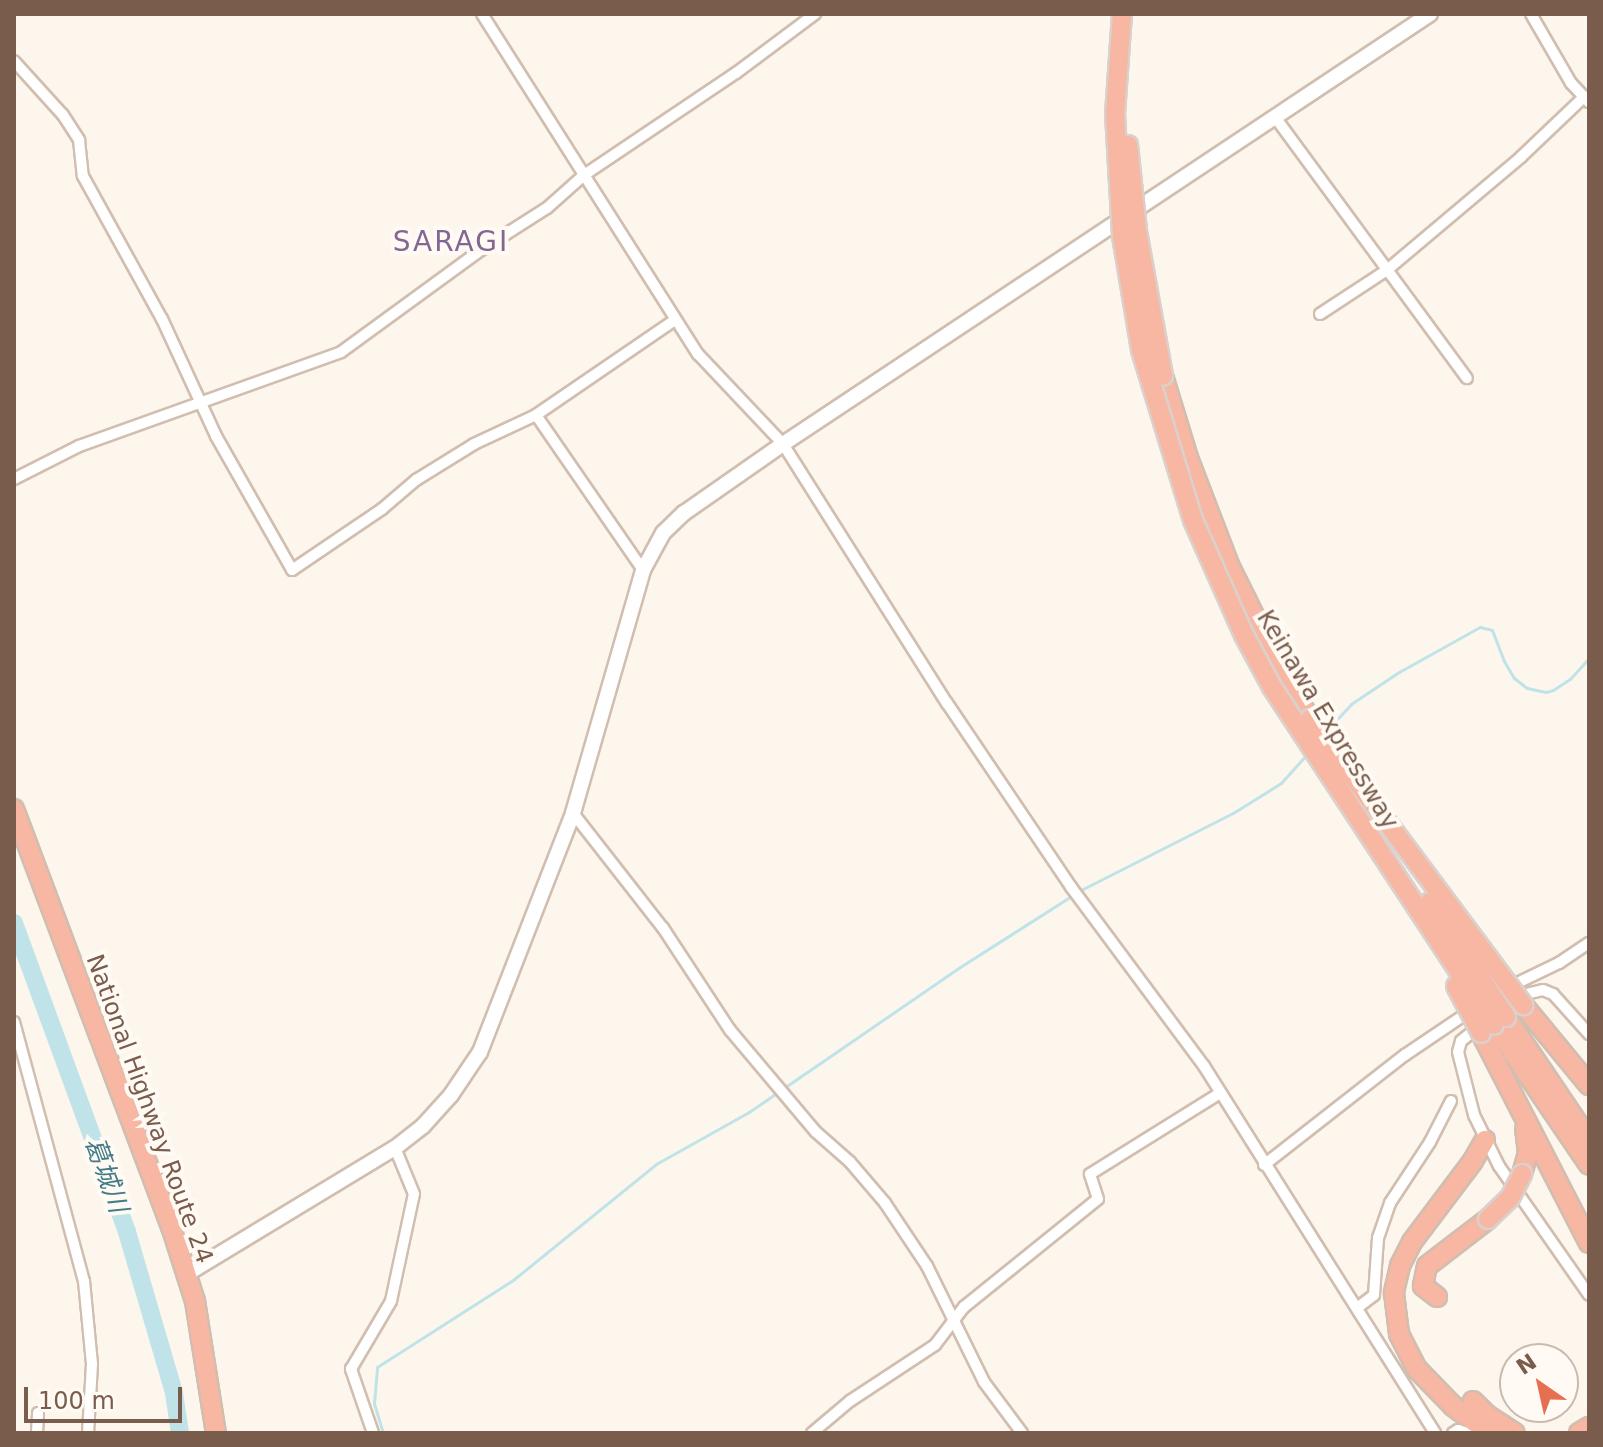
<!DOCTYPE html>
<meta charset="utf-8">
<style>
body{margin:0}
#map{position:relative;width:1603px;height:1447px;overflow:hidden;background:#fdf6ec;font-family:"DejaVu Sans","Noto Sans JP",sans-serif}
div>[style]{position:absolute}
.stream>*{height:3px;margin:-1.5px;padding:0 1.5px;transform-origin:1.5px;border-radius:1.5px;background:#bfe3e8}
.river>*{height:18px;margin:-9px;padding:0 9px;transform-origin:9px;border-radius:9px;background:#bfe3e8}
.roads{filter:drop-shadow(2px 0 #d1beb0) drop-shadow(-2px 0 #d1beb0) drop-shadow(0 2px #d1beb0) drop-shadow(0 -2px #d1beb0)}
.street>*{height:10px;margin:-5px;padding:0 5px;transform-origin:5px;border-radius:5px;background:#fff}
.secondary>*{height:14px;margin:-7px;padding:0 7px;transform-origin:7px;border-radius:7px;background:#fff}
.highway>*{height:18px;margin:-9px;padding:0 9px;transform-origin:9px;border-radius:9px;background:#f7b7a3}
.bridges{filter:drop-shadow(2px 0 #dad1cd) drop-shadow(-2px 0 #dad1cd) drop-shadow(0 2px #dad1cd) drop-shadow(0 -2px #dad1cd)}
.highway-bridge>*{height:18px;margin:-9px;padding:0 9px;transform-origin:9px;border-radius:9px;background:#f7b7a3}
span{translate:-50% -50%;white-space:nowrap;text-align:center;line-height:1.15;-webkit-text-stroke:8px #fffaf3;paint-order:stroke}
.street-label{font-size:24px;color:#7a5c4d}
.water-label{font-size:26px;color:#437c86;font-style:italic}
.quarter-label{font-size:28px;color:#846695;letter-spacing:2px}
.frame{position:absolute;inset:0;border:16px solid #7a5c4d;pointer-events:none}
.north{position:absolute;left:1499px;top:1343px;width:80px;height:80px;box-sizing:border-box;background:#fffaf3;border:2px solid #cabbb1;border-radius:50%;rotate:326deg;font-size:22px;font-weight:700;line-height:32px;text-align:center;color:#7a5c4d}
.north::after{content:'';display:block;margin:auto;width:28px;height:36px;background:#e76f51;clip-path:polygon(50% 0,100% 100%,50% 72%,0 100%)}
.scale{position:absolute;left:24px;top:1387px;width:158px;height:36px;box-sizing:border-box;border:4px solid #7a5c4d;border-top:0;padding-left:10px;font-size:24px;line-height:28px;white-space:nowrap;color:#7a5c4d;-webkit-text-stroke:6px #fffaf3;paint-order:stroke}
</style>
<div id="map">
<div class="stream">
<div style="left:1327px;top:730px;width:35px;rotate:-47deg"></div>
<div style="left:1351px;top:704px;width:58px;rotate:-33.7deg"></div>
<div style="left:1399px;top:672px;width:93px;rotate:-29.1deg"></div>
<div style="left:1480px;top:627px;width:12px;rotate:14deg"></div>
<div style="left:1492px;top:630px;width:33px;rotate:69deg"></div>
<div style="left:1504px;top:661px;width:20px;rotate:60deg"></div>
<div style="left:1514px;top:678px;width:16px;rotate:38deg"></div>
<div style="left:1527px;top:688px;width:19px;rotate:12deg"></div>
<div style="left:1546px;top:692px;width:7px;rotate:-16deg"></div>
<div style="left:1553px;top:690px;width:20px;rotate:-33deg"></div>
<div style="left:1570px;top:679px;width:28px;rotate:-48deg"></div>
<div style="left:1079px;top:891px;width:173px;rotate:-26.9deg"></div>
<div style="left:1233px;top:813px;width:57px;rotate:-32deg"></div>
<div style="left:1281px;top:783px;width:39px;rotate:-48deg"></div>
<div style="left:383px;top:1433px;width:31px;rotate:-107deg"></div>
<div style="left:374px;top:1403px;width:36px;rotate:-85deg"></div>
<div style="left:377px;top:1367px;width:161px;rotate:-32.6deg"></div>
<div style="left:513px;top:1280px;width:184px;rotate:-39deg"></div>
<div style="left:656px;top:1164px;width:107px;rotate:-29.2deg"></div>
<div style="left:749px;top:1112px;width:256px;rotate:-34.5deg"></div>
<div style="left:960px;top:967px;width:134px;rotate:-32.5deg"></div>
</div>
<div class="river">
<div style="left:14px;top:923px;width:329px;rotate:69.9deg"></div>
<div style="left:127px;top:1232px;width:168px;rotate:73.7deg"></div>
<div style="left:174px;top:1393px;width:40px;rotate:81.5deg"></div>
</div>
<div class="roads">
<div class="street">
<div style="left:482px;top:14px;width:403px;rotate:57.6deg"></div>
<div style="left:698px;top:354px;width:124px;rotate:46.6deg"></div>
<div style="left:783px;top:444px;width:307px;rotate:57.7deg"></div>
<div style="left:947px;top:703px;width:222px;rotate:56deg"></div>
<div style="left:1071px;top:887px;width:223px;rotate:53.4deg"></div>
<div style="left:1204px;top:1066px;width:434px;rotate:57.8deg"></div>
<div style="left:1531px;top:14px;width:80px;rotate:59.9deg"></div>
<div style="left:1571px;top:83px;width:26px;rotate:47deg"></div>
<div style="left:14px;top:61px;width:73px;rotate:47.8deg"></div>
<div style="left:63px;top:115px;width:30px;rotate:57deg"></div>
<div style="left:79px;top:140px;width:36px;rotate:84deg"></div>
<div style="left:83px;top:176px;width:163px;rotate:61.1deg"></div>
<div style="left:162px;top:319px;width:129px;rotate:65.2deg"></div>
<div style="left:216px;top:436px;width:154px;rotate:60.4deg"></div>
<div style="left:292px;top:570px;width:109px;rotate:-34.1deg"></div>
<div style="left:382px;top:509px;width:45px;rotate:-40.5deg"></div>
<div style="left:416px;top:480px;width:68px;rotate:-31.8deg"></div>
<div style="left:474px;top:444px;width:68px;rotate:-25.1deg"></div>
<div style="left:536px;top:415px;width:168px;rotate:-34.4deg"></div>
<div style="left:1275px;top:117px;width:324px;rotate:53.7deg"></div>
<div style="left:1320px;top:314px;width:80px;rotate:-33.3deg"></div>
<div style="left:1387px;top:270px;width:175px;rotate:-40.1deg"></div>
<div style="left:1521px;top:157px;width:86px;rotate:-43.6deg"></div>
<div style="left:536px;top:415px;width:188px;rotate:55.4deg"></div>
<div style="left:14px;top:479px;width:73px;rotate:-26.9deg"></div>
<div style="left:79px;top:446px;width:278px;rotate:-19.7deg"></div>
<div style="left:341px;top:352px;width:173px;rotate:-36.1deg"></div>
<div style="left:481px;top:250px;width:78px;rotate:-32.5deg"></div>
<div style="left:547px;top:208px;width:50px;rotate:-41.7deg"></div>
<div style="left:584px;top:175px;width:183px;rotate:-33.9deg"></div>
<div style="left:736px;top:73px;width:99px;rotate:-36.8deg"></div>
<div style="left:573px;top:813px;width:146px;rotate:52deg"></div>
<div style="left:663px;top:928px;width:122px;rotate:56.7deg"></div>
<div style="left:730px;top:1030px;width:133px;rotate:49.9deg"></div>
<div style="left:816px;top:1132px;width:45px;rotate:41.4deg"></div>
<div style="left:850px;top:1162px;width:54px;rotate:49.5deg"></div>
<div style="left:885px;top:1203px;width:76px;rotate:56.3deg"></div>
<div style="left:927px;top:1266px;width:129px;rotate:63.8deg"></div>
<div style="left:984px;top:1382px;width:64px;rotate:53.3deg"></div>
<div style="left:1507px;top:988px;width:58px;rotate:-25.7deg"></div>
<div style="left:1559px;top:963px;width:36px;rotate:-34deg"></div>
<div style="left:1498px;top:1013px;width:34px;rotate:-34deg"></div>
<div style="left:1526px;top:994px;width:17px;rotate:-13deg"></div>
<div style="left:1543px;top:990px;width:11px;rotate:22deg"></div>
<div style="left:1553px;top:994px;width:54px;rotate:48deg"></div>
<div style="left:14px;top:1022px;width:268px;rotate:74.9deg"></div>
<div style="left:84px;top:1281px;width:83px;rotate:84.5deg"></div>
<div style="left:92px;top:1364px;width:69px;rotate:93.3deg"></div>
<div style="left:1482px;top:1024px;width:27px;rotate:141deg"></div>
<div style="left:1461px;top:1041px;width:11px;rotate:105deg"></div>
<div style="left:1458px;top:1052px;width:65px;rotate:75.7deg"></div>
<div style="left:1474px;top:1115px;width:57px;rotate:63.9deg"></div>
<div style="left:1499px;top:1166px;width:157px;rotate:55.1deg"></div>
<div style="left:1264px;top:1165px;width:179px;rotate:-38deg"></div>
<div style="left:1405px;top:1055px;width:82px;rotate:-34.1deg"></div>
<div style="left:1357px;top:1308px;width:21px;rotate:-37deg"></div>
<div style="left:1374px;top:1295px;width:57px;rotate:-86deg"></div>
<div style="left:1378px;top:1238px;width:37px;rotate:-71deg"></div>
<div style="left:1390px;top:1203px;width:73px;rotate:-56.7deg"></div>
<div style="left:1430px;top:1142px;width:46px;rotate:-62.9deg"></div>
<div style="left:37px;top:1433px;width:20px;rotate:-87deg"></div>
<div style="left:373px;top:1433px;width:68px;rotate:-109deg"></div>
<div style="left:351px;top:1369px;width:79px;rotate:-59.5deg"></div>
<div style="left:391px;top:1301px;width:109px;rotate:-77.9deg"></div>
<div style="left:414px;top:1194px;width:50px;rotate:-112.4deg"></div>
<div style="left:812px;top:1433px;width:50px;rotate:-40.1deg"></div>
<div style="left:850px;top:1401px;width:102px;rotate:-33.4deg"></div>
<div style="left:935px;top:1345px;width:48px;rotate:-52.7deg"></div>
<div style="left:964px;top:1307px;width:172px;rotate:-38.9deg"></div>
<div style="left:1098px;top:1199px;width:26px;rotate:-108deg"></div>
<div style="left:1090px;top:1174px;width:153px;rotate:-31.9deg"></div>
<div style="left:1453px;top:1433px;width:6px;rotate:-31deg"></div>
<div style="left:1458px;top:1430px;width:9px;rotate:18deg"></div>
</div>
<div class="secondary">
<div style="left:185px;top:1275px;width:245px;rotate:-31.2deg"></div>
<div style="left:395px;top:1148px;width:36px;rotate:-38deg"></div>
<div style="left:423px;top:1126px;width:42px;rotate:-47.9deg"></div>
<div style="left:451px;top:1095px;width:52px;rotate:-56deg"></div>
<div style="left:480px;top:1052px;width:256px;rotate:-68.7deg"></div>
<div style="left:573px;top:813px;width:253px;rotate:-73.9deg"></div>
<div style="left:643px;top:570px;width:42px;rotate:-61.6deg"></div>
<div style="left:663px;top:533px;width:29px;rotate:-44deg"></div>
<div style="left:684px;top:513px;width:121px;rotate:-34.9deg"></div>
<div style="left:783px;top:444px;width:777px;rotate:-33.61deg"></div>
</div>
<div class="highway">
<div style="left:1163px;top:376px;width:86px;rotate:73deg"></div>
<div style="left:1188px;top:458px;width:115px;rotate:69deg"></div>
<div style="left:1229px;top:565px;width:126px;rotate:63.6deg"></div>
<div style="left:1285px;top:678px;width:48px;rotate:58.6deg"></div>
<div style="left:14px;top:809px;width:446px;rotate:69.4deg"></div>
<div style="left:171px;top:1226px;width:79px;rotate:72.3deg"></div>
<div style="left:195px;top:1301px;width:134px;rotate:81deg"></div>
<div style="left:1523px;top:1005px;width:104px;rotate:50.5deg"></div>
<div style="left:1506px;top:1017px;width:148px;rotate:56deg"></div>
<div style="left:1494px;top:1025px;width:169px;rotate:55.8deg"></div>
<div style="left:1481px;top:1033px;width:236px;rotate:62.8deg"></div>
<div style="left:1485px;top:1140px;width:24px;rotate:120deg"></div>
<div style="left:1473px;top:1161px;width:101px;rotate:127deg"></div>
<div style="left:1412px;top:1242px;width:27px;rotate:117deg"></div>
<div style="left:1400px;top:1266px;width:28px;rotate:103deg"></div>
<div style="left:1394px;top:1293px;width:41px;rotate:83deg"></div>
<div style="left:1399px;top:1334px;width:39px;rotate:63deg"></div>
<div style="left:1417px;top:1369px;width:52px;rotate:45.8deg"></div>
<div style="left:1453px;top:1406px;width:45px;rotate:36.9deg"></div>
<div style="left:1522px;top:1174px;width:22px;rotate:-74deg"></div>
<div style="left:1528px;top:1153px;width:24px;rotate:-97deg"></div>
<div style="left:1437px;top:1297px;width:18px;rotate:-142deg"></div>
<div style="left:1423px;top:1286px;width:20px;rotate:-79deg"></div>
<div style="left:1427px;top:1266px;width:77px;rotate:-37.6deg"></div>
<div style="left:1473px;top:1401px;width:20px;rotate:45deg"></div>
<div style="left:1487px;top:1415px;width:33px;rotate:33deg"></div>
<div style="left:1579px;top:1433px;width:12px;rotate:-31deg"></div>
</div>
</div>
<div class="bridges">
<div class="highway-bridge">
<div style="left:1122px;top:14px;width:100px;rotate:94deg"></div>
<div style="left:1115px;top:114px;width:122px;rotate:86.7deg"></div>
<div style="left:1122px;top:236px;width:116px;rotate:80.5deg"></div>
<div style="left:1141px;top:350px;width:178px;rotate:73deg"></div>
<div style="left:1193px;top:520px;width:126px;rotate:66.1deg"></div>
<div style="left:1244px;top:635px;width:59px;rotate:61.7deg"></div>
<div style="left:1272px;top:687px;width:404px;rotate:56.7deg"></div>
<div style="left:1128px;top:145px;width:86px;rotate:84deg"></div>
<div style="left:1137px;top:231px;width:147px;rotate:79.8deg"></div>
<div style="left:1310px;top:719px;width:357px;rotate:53.3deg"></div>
<div style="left:1430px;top:902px;width:138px;rotate:56.5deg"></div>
<div style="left:1456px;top:986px;width:53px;rotate:62deg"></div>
<div style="left:1488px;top:1219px;width:30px;rotate:-44deg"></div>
<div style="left:1510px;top:1198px;width:27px;rotate:-63deg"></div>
</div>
</div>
<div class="street-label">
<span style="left:1327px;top:720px;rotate:59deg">Keinawa Expressway</span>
<span style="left:149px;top:1109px;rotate:70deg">National Highway Route 24</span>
</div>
<div class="water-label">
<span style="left:106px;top:1175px;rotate:70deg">葛城川</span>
</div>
<div class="quarter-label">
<span style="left:451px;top:242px">SARAGI</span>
</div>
<div class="frame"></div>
<div class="north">N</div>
<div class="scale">100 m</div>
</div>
